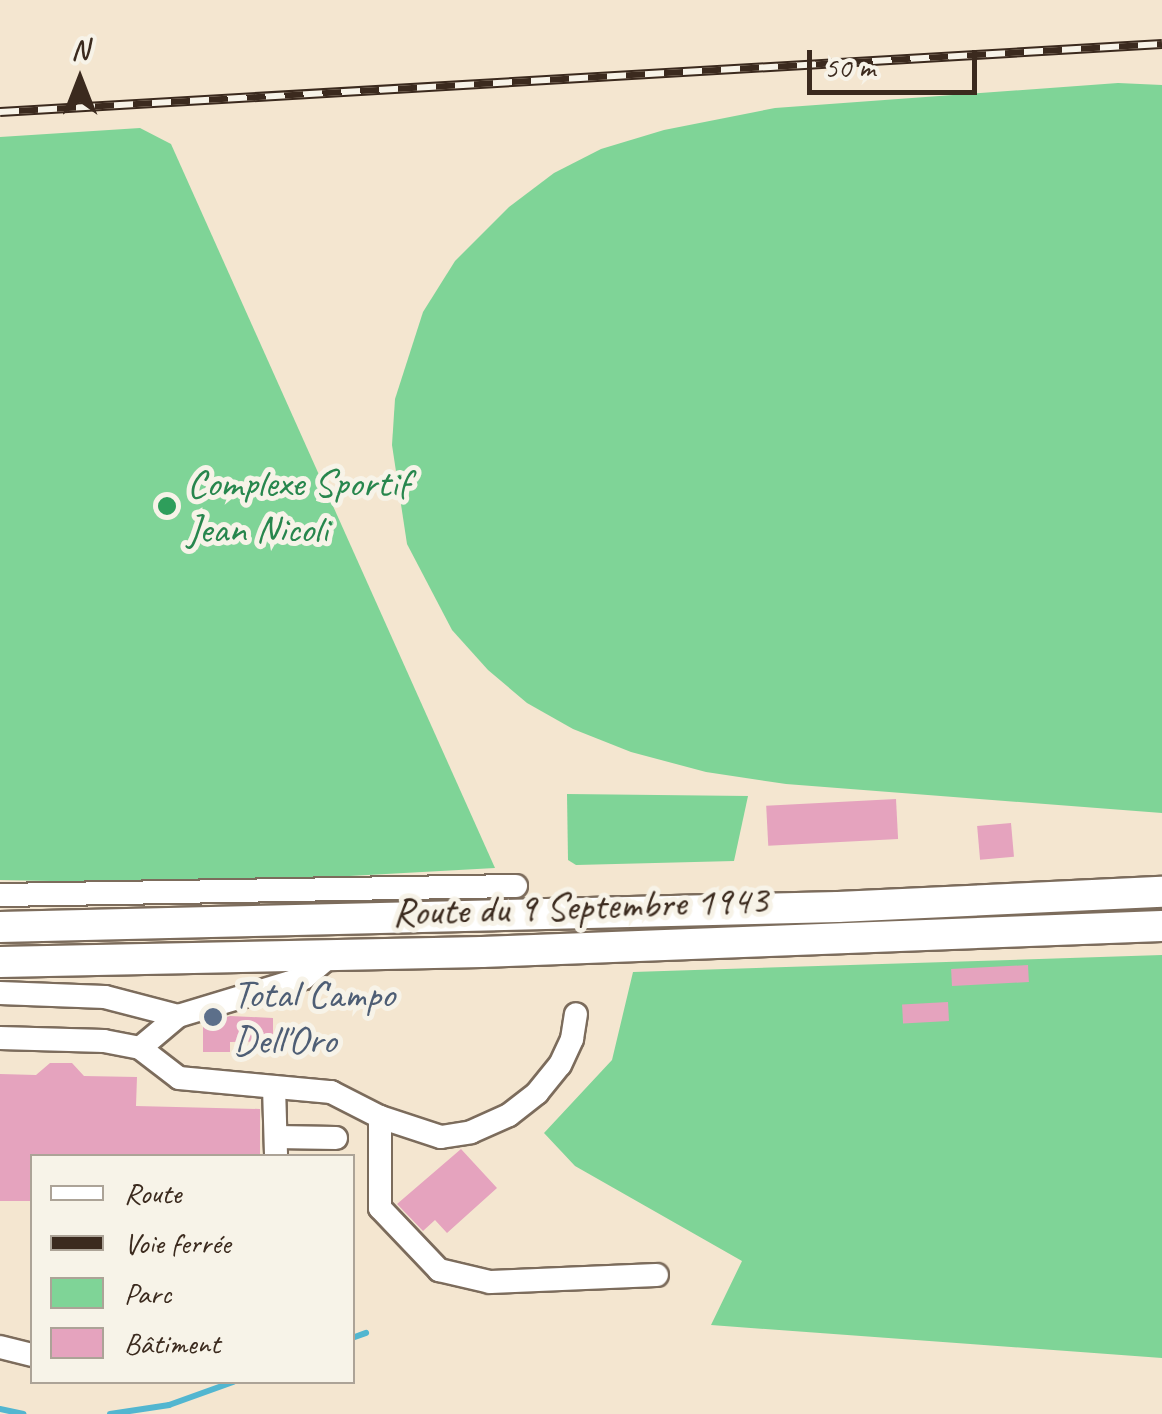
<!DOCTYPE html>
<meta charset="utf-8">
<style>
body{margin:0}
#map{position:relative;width:1162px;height:1414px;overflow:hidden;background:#f4e6d0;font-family:Caveat,sans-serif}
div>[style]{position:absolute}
.green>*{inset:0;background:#7fd497}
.stream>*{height:6px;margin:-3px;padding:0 3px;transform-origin:3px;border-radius:3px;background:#52b6d0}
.building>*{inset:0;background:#e5a3be;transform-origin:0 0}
.roads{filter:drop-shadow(2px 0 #7c6c5c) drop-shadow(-2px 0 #7c6c5c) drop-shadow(0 2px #7c6c5c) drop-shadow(0 -2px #7c6c5c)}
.minor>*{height:22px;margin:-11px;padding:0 11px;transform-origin:11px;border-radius:11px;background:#fff}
.major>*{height:30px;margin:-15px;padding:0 15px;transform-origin:15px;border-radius:15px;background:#fff}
.rail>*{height:10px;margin-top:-5px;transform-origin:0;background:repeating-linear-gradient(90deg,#f7f3e8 0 19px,#3b2a1e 0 38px);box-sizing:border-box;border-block:2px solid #3b2a1e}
.dots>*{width:28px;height:28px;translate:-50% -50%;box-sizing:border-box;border:5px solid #f7f3e8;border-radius:50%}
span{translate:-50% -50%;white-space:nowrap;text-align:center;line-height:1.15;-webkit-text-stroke:10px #f7f3e8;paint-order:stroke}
.leisure-label{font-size:40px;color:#27864d}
.left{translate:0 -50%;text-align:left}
.street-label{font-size:40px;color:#3b2a1e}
.service-label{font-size:40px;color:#4e5e75}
.legend{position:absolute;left:30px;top:1154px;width:325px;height:230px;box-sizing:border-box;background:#f7f3e8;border:2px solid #aca397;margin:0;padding:12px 18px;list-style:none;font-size:30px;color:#3b2a1e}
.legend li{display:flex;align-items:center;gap:20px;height:50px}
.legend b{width:50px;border:2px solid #aca397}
.north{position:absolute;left:30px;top:30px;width:100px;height:100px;-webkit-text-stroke:8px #f7f3e8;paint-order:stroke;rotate:0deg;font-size:28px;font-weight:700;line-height:40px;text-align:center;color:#3b2a1e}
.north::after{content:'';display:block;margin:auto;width:35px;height:45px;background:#3b2a1e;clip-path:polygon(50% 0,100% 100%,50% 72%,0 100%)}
.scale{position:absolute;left:807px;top:50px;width:170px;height:45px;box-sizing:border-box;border:5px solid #3b2a1e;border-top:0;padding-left:12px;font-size:30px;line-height:35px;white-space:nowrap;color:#3b2a1e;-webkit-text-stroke:8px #f7f3e8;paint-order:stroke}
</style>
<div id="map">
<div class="green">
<div style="clip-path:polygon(1118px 83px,1162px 85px,1162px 813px,786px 784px,706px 772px,631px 752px,573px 729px,527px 703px,488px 670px,452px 630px,407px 544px,392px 445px,395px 399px,423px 312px,455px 261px,509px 207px,554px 173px,601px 149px,664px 130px,775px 108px)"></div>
<div style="clip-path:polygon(140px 128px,171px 144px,495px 868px,202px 884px,0 880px,0 137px)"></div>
<div style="clip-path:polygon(567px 794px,748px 796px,734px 861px,576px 865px,568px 860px)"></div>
<div style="clip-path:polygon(1162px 955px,1162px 1358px,711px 1325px,742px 1261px,575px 1166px,544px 1133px,612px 1060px,633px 972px)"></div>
</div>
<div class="stream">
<div style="left:352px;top:1338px;width:15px;rotate:-20deg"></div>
<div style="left:0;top:1409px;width:24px;rotate:12deg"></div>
<div style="left:110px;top:1414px;width:60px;rotate:-8.7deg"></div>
<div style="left:169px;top:1405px;width:68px;rotate:-19.8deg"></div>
</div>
<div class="building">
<div style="left:896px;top:799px;width:40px;height:130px;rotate:87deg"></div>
<div style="left:1011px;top:823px;width:34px;height:34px;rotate:85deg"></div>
<div style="left:1028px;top:965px;width:17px;height:77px;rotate:87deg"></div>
<div style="left:948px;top:1002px;width:19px;height:46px;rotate:87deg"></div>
<div style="clip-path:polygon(230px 1016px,273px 1018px,273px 1041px,230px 1042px,230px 1052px,203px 1052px,203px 1024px)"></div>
<div style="clip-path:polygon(50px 1063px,72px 1063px,84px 1076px,137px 1077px,136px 1106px,260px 1109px,260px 1156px,32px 1156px,32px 1201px,0 1201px,0 1074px,36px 1075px)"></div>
<div style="clip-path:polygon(461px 1149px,497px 1188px,447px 1233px,435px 1220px,423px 1231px,397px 1204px)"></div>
</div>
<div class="roads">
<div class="minor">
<div style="left:0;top:895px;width:516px;rotate:-1deg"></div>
<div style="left:0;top:993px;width:105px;rotate:2.2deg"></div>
<div style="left:105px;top:997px;width:75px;rotate:14.6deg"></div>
<div style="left:178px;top:1016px;width:132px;rotate:-16.8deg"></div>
<div style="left:304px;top:978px;width:39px;rotate:-40deg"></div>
<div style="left:0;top:1038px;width:104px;rotate:1.7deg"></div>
<div style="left:104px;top:1041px;width:37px;rotate:11deg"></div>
<div style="left:140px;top:1048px;width:50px;rotate:-40.1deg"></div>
<div style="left:140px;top:1048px;width:49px;rotate:37.6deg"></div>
<div style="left:179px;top:1078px;width:153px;rotate:5.3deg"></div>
<div style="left:331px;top:1092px;width:55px;rotate:27deg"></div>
<div style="left:380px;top:1117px;width:91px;rotate:90deg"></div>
<div style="left:380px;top:1208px;width:86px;rotate:46.4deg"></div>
<div style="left:439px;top:1270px;width:52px;rotate:13.2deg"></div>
<div style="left:490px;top:1282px;width:167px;rotate:-2.4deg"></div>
<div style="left:274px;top:1087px;width:69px;rotate:88.3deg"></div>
<div style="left:380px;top:1117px;width:64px;rotate:18.2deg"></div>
<div style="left:441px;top:1137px;width:30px;rotate:-9deg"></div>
<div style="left:471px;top:1132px;width:42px;rotate:-24.1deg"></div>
<div style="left:509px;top:1115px;width:36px;rotate:-38deg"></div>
<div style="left:537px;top:1093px;width:36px;rotate:-51deg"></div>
<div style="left:560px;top:1065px;width:29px;rotate:-65deg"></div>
<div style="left:572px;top:1039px;width:25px;rotate:-81deg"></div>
<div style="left:276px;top:1137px;width:60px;rotate:1deg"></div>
<div style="left:0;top:1347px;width:33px;rotate:14deg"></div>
</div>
<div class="major">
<div style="left:0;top:927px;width:838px;rotate:-1.37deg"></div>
<div style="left:838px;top:907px;width:324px;rotate:-2.7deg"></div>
<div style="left:0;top:962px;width:482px;rotate:-1.2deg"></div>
<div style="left:482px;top:952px;width:680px;rotate:-2.19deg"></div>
</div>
</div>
<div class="rail">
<div style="left:0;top:112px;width:1164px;rotate:-3.35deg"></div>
</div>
<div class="dots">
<div style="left:167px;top:506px;background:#2e9e5b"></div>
<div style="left:213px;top:1017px;background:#5c6f8a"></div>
</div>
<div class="leisure-label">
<span class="left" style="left:187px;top:506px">Complexe Sportif<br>Jean Nicoli</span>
</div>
<div class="street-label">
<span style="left:580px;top:906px;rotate:-2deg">Route du 9 Septembre 1943</span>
</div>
<div class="service-label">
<span class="left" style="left:233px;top:1017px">Total Campo<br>Dell'Oro</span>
</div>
<ul class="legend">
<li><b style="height:12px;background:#fff"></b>Route</li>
<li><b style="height:12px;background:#3b2a1e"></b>Voie ferrée</li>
<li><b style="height:28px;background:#7fd497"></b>Parc</li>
<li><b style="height:28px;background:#e5a3be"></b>Bâtiment</li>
</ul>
<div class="north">N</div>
<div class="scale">50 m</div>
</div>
